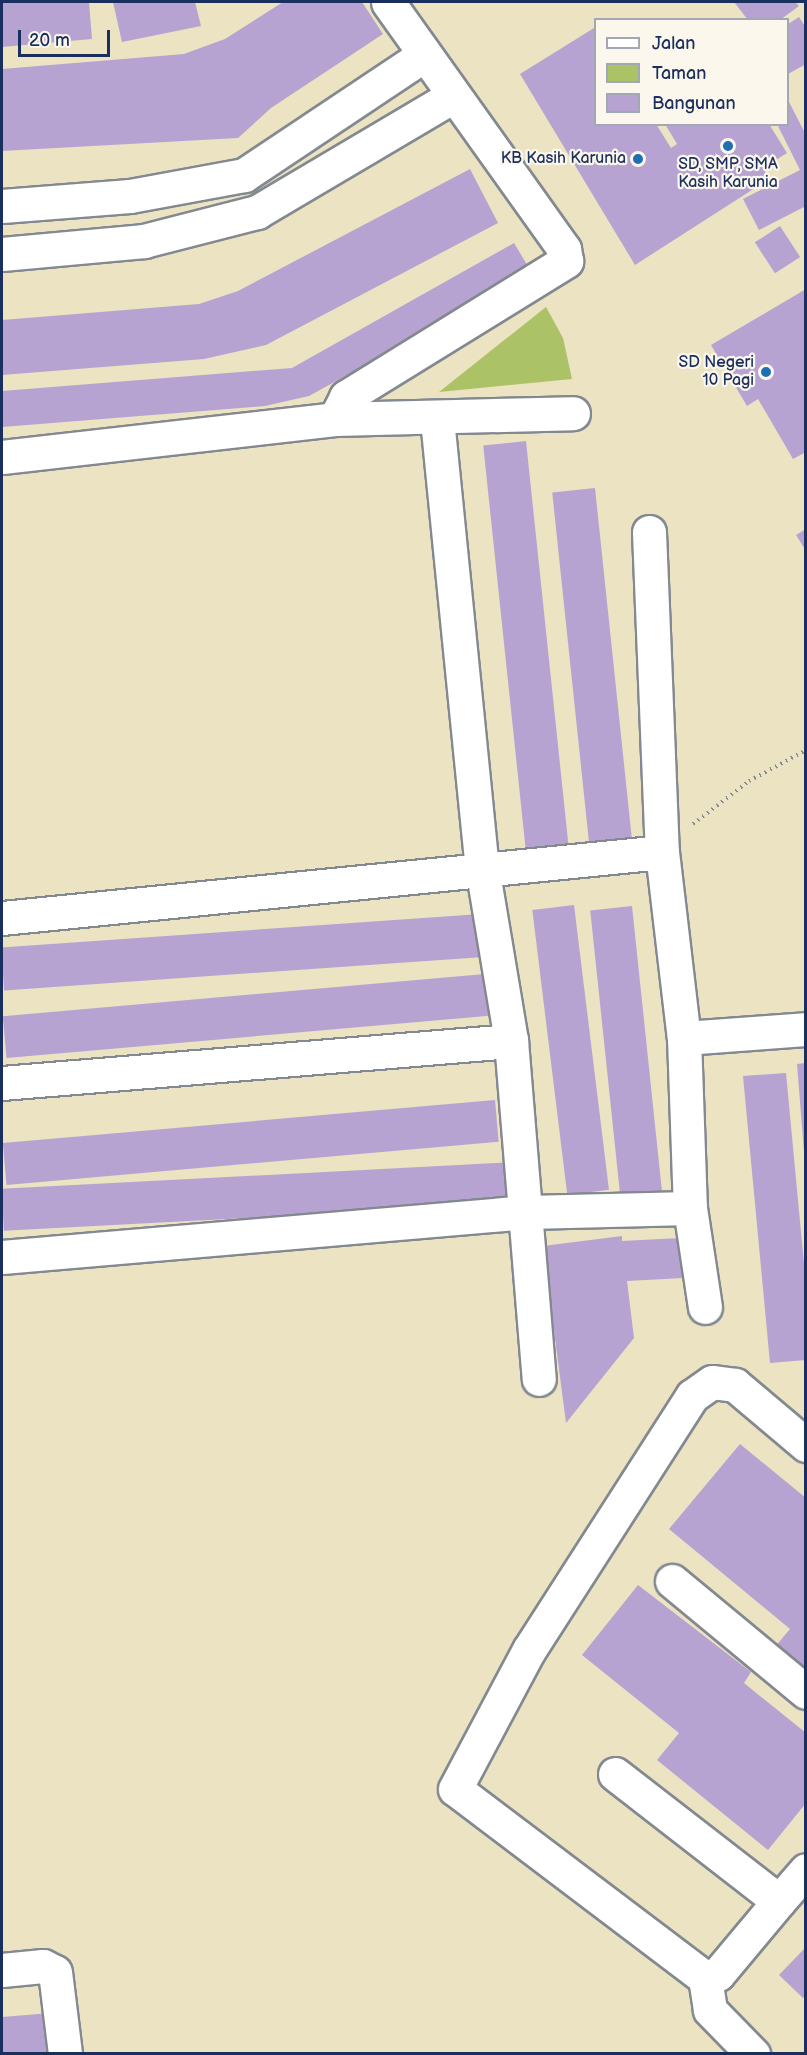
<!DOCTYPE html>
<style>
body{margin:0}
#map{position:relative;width:807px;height:2055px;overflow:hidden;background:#ebe3c2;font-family:"Balsamiq Sans",sans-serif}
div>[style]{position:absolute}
.green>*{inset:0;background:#acc267}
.building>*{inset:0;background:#b7a3d2;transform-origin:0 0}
.path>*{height:4px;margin-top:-2px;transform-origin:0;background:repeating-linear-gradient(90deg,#838990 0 1.5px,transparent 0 6px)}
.roads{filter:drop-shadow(2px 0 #838990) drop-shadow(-2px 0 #838990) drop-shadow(0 2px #838990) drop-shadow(0 -2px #838990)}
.minor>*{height:33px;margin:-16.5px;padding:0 16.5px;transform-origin:16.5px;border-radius:16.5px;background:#fff}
.dots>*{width:16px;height:16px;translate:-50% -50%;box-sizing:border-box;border:3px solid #fbf7ec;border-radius:50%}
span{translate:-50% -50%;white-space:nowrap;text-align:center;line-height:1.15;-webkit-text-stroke:4.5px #fbf7ec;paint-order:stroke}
.poi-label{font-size:16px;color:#1b2f5e}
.right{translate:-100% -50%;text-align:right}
.frame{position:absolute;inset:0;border:3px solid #1b2f5e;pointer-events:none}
.legend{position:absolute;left:594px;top:18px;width:195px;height:108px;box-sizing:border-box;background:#fbf7ec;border:2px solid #a1a7b3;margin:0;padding:8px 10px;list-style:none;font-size:18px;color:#1b2f5e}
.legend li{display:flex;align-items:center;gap:12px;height:30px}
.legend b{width:30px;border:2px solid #a1a7b3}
.scale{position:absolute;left:18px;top:30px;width:92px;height:27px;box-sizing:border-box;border:3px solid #1b2f5e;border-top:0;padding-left:8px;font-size:18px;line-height:21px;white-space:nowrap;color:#1b2f5e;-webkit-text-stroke:4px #fbf7ec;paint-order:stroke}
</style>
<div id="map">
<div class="green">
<div style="clip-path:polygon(546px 307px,563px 338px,572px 379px,439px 392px)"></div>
</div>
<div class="building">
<div style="clip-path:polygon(2px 2px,89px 2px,92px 39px,2px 47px)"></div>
<div style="clip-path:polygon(113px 2px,195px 2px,201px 26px,122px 42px)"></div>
<div style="clip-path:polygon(283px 2px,362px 2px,383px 34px,271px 108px,238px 138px,2px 151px,2px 69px,184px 54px,225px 39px)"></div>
<div style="clip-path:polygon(734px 2px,795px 2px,799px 6px,780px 20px,748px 20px)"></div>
<div style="clip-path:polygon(799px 17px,806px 28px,806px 64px,788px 74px,788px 24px)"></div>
<div style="clip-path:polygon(594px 28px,596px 124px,656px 124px,671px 148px,677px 144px,665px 124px,769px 124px,787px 153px,763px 168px,769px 179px,635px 265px,520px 74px)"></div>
<div style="clip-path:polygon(788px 100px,806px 135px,806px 206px,759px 230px,743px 199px,800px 170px,777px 124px,788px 124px)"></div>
<div style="clip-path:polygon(470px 169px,498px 223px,266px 345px,204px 359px,2px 375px,2px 320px,199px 304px,238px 291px)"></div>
<div style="left:780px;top:226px;width:37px;height:30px;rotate:57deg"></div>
<div style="clip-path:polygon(514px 243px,532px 273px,309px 396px,265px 406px,2px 427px,2px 391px,292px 368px)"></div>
<div style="clip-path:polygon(806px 289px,806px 452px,793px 459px,758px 399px,747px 406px,711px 345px)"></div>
<div style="left:526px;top:441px;width:409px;height:43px;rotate:84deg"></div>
<div style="left:595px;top:488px;width:365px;height:43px;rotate:84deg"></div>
<div style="clip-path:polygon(806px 529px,806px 551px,796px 535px)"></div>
<div style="left:574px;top:905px;width:287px;height:42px;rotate:83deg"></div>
<div style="left:632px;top:906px;width:288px;height:42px;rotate:84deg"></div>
<div style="left:481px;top:914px;width:43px;height:481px;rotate:86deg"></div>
<div style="left:485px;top:974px;width:42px;height:484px;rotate:85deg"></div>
<div style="clip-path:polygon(806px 1063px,806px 1152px,804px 1152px,797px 1064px)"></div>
<div style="clip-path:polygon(786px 1073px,806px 1285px,806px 1360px,770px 1363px,743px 1076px)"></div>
<div style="left:495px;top:1100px;width:42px;height:494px;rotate:85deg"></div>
<div style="left:514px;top:1162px;width:42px;height:513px;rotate:87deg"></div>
<div style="clip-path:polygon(622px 1236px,622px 1241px,680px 1238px,683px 1278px,627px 1281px,634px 1338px,566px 1423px,543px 1246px)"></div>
<div style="clip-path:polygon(740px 1444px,806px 1498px,806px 1683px,769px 1654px,790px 1629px,669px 1529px)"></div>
<div style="clip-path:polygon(638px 1585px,751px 1672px,744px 1683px,806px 1733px,806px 1803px,768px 1850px,657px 1760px,679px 1733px,582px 1655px)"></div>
<div style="clip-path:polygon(806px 1947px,806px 1995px,803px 1998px,779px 1975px)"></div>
<div style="clip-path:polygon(51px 2013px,55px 2054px,2px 2054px,2px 2017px)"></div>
</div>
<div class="path">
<div style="left:693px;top:824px;width:71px;rotate:-37.5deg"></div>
<div style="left:749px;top:781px;width:65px;rotate:-28.5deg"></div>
</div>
<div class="roads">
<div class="minor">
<div style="left:2px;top:206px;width:128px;rotate:-4.5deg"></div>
<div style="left:130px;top:196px;width:116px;rotate:-10.4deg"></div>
<div style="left:244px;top:175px;width:216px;rotate:-33.7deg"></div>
<div style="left:2px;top:254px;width:143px;rotate:-5.2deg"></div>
<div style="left:144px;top:241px;width:117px;rotate:-14.4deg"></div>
<div style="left:257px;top:212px;width:228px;rotate:-30.6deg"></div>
<div style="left:335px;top:419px;width:25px;rotate:-63deg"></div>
<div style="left:346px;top:397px;width:259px;rotate:-31.7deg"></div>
<div style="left:566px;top:261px;width:12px;rotate:-99deg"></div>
<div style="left:564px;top:249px;width:303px;rotate:-125.5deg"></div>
<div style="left:437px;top:419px;width:450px;rotate:84.3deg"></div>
<div style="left:482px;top:867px;width:176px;rotate:80.5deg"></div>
<div style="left:511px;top:1041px;width:339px;rotate:85.3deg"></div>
<div style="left:2px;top:457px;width:335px;rotate:-6.5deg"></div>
<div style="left:335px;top:419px;width:238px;rotate:-1.4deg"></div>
<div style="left:649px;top:532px;width:320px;rotate:87.7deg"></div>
<div style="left:662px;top:852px;width:187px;rotate:83.3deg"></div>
<div style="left:684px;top:1038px;width:170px;rotate:88deg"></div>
<div style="left:690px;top:1208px;width:100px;rotate:81.4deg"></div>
<div style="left:2px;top:918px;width:663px;rotate:-5.71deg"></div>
<div style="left:684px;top:1038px;width:122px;rotate:-4.2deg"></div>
<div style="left:2px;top:1083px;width:511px;rotate:-4.72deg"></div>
<div style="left:2px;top:1257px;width:527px;rotate:-4.9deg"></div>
<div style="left:527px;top:1212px;width:163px;rotate:-1.4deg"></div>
<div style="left:672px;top:1581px;width:174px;rotate:39.6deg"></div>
<div style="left:615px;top:1774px;width:207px;rotate:37.8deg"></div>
<div style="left:779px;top:1901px;width:41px;rotate:-48.9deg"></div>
<div style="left:779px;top:1901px;width:95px;rotate:129.9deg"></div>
<div style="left:718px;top:1974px;width:14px;rotate:163deg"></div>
<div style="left:705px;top:1978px;width:313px;rotate:-142.9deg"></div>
<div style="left:455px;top:1789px;width:157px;rotate:-62deg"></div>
<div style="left:529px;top:1650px;width:302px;rotate:-57.3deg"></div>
<div style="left:692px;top:1396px;width:24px;rotate:-35deg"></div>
<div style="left:712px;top:1382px;width:23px;rotate:7deg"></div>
<div style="left:735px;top:1385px;width:93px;rotate:40.2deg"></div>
<div style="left:2px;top:1970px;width:41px;rotate:-5.6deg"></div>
<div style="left:43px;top:1966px;width:13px;rotate:27deg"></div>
<div style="left:55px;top:1972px;width:83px;rotate:83deg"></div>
<div style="left:705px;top:1978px;width:32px;rotate:81deg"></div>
<div style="left:710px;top:2010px;width:62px;rotate:45.7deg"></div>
</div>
</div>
<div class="dots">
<div style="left:728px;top:146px;background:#1f6fb2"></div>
<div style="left:638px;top:159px;background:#1f6fb2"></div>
<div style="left:766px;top:372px;background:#1f6fb2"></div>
</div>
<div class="poi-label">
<span class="right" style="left:626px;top:159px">KB Kasih Karunia</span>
<span style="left:728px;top:174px">SD, SMP, SMA<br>Kasih Karunia</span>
<span class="right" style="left:754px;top:372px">SD Negeri<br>10 Pagi</span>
</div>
<div class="frame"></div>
<ul class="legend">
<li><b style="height:8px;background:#fff"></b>Jalan</li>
<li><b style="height:16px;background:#acc267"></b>Taman</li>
<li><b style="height:16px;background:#b7a3d2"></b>Bangunan</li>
</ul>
<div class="scale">20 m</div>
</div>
